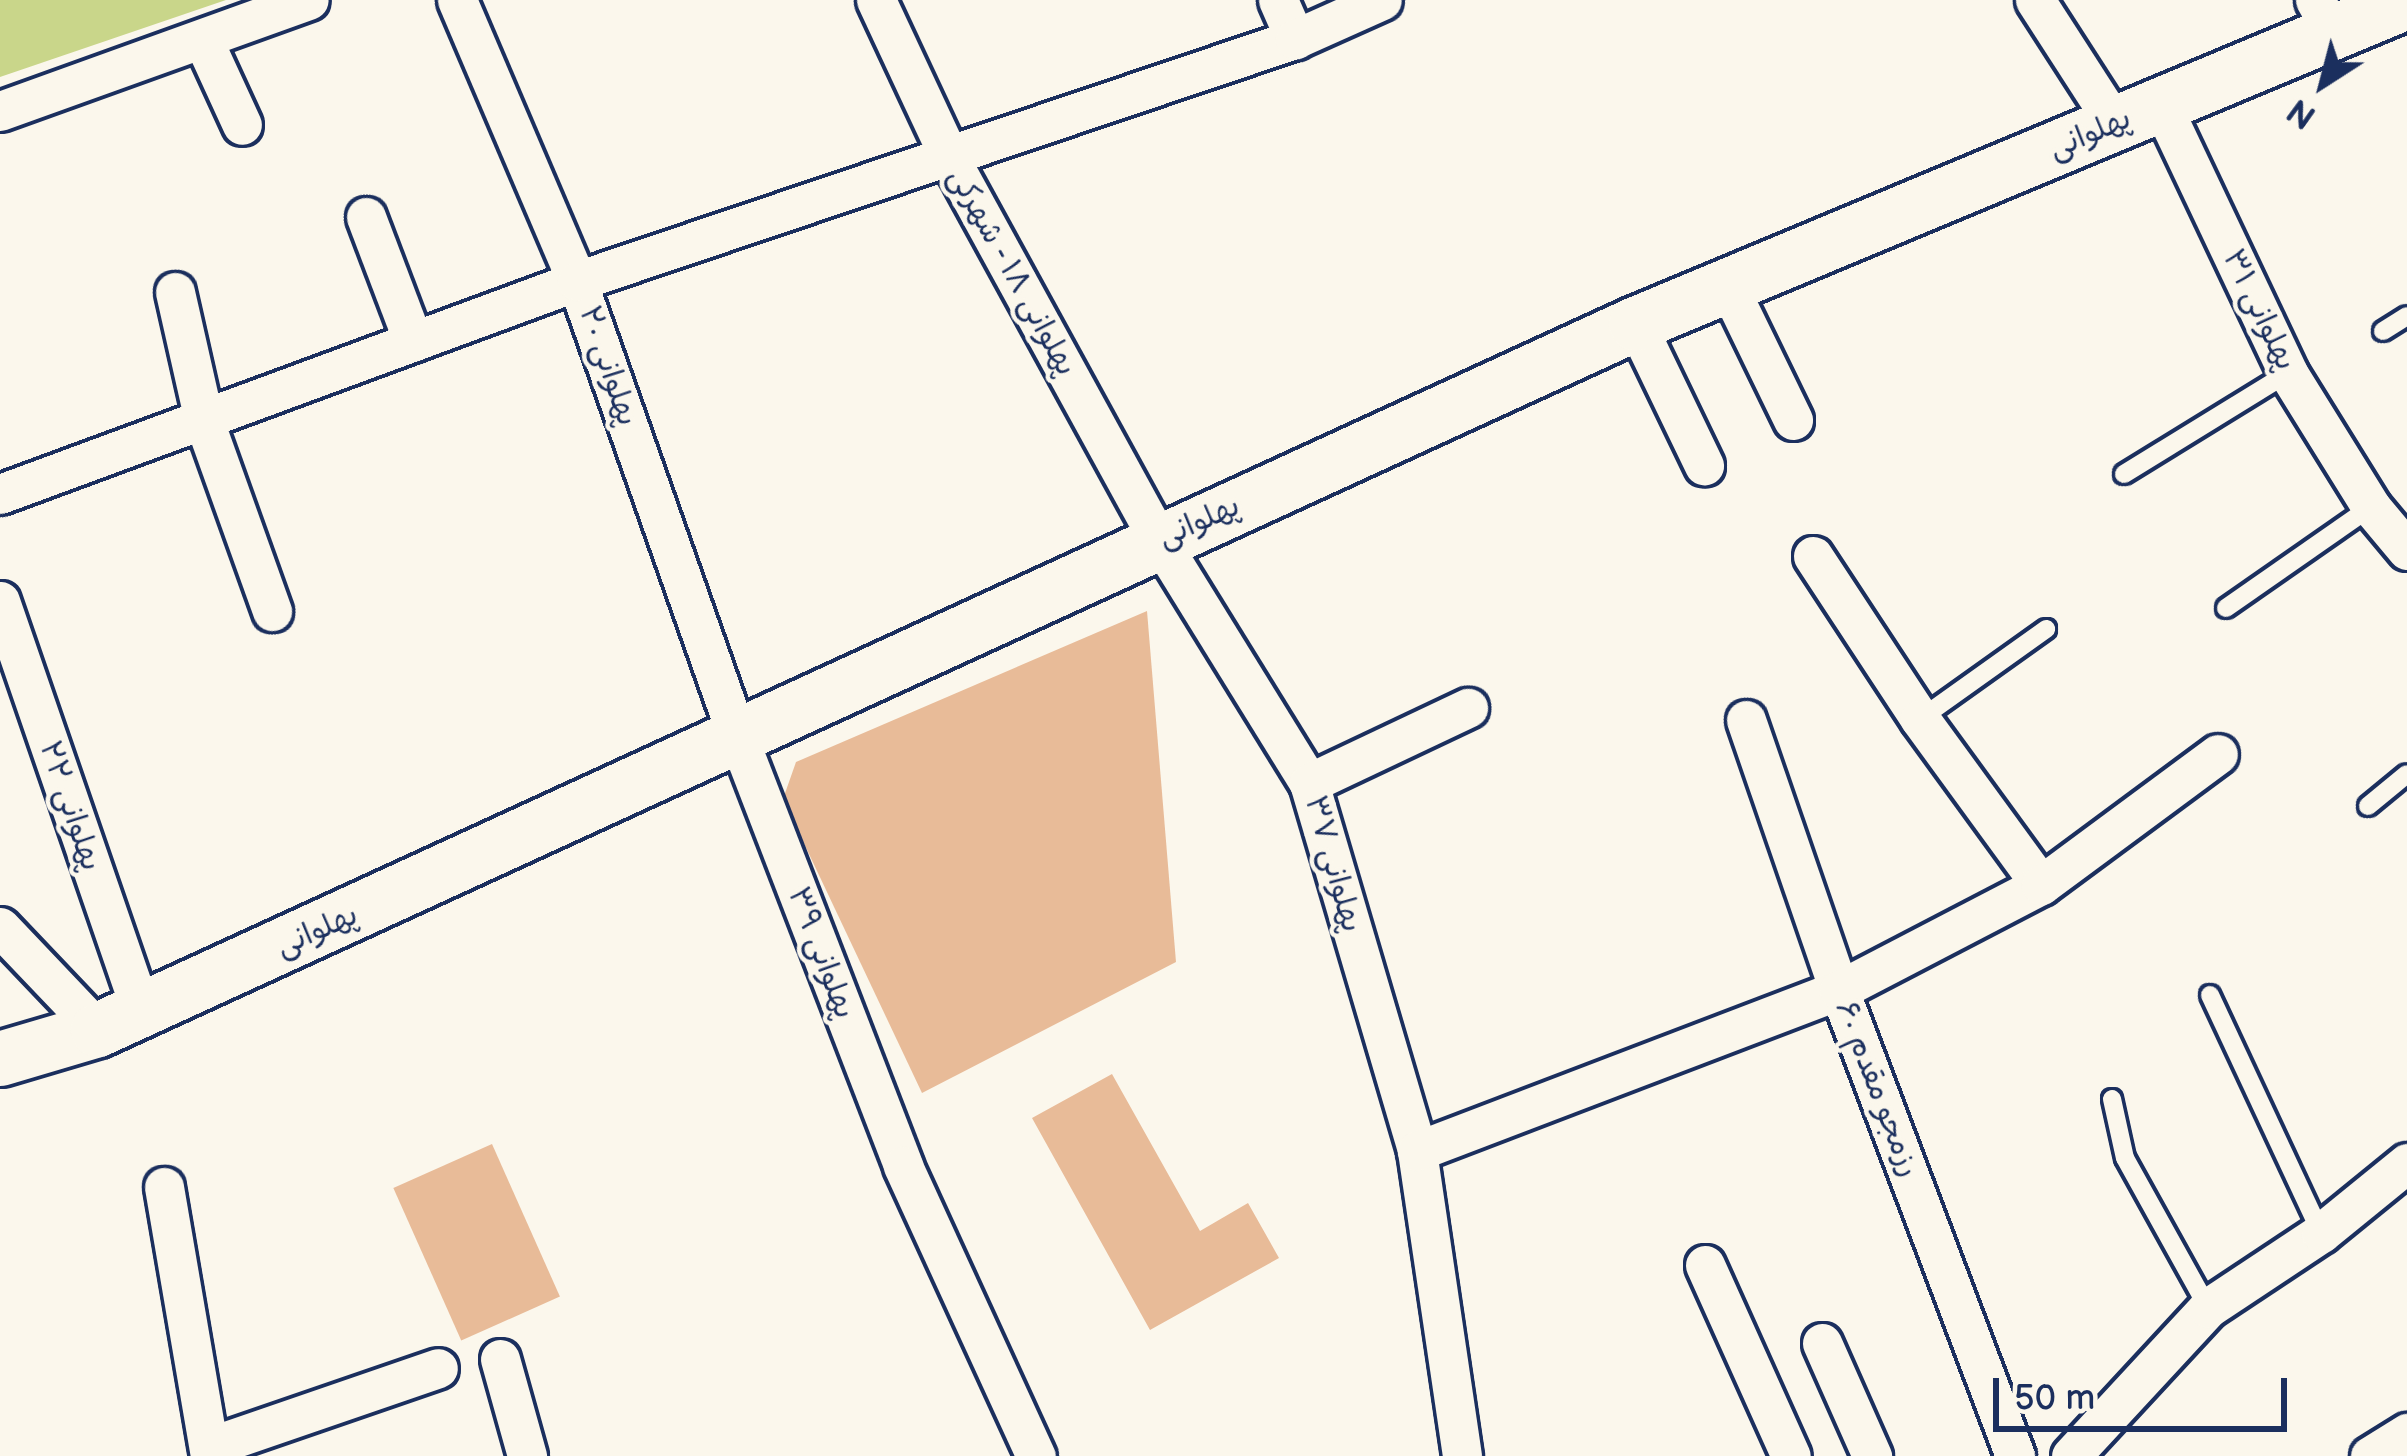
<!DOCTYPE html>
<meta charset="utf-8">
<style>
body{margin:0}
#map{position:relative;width:2407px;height:1456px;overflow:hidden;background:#fbf7ec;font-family:"Balsamiq Sans","Playpen Sans Arabic",sans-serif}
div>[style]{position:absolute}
.green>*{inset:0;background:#c9d68a}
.building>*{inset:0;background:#e8bb98;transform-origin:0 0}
.roads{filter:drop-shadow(3px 0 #1b2f5e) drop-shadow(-3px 0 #1b2f5e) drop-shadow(0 3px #1b2f5e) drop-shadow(0 -3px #1b2f5e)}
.lane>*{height:18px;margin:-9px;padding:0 9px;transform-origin:9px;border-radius:9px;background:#fbf7ec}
.street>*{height:39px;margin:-19.5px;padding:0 19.5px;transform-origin:19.5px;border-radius:19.5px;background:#fbf7ec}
.secondary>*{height:54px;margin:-27px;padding:0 27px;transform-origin:27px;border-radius:27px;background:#fbf7ec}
span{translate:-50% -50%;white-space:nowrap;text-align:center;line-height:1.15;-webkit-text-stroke:9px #fbf7ec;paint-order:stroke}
.street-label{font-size:30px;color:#1b2f5e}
.north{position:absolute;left:2263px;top:24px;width:120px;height:120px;-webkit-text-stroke:9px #fbf7ec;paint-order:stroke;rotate:216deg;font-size:33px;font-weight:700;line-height:48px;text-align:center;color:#1b2f5e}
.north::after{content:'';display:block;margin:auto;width:42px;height:54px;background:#1b2f5e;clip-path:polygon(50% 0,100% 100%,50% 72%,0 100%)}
.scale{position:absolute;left:1993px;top:1378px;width:294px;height:54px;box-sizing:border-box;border:6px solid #1b2f5e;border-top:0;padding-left:15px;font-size:36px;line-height:42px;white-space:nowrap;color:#1b2f5e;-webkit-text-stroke:9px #fbf7ec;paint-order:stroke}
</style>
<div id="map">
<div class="green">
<div style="clip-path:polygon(0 0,226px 0,0 77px)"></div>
</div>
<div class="building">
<div style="clip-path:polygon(1147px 611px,1176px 962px,922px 1093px,783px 799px,796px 762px)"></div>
<div style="clip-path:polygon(1112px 1074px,1200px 1231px,1248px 1203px,1279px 1258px,1150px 1330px,1032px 1118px)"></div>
<div style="left:492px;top:1144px;width:167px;height:108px;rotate:66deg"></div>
</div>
<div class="roads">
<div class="lane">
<div style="left:2383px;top:331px;width:28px;rotate:-32deg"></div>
<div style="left:2124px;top:474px;width:193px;rotate:-31.6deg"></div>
<div style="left:2226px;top:608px;width:177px;rotate:-34.9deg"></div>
<div style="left:1920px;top:719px;width:155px;rotate:-35.5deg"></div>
<div style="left:2368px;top:806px;width:50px;rotate:-39.4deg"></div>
<div style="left:2210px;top:995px;width:263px;rotate:65deg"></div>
<div style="left:2112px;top:1099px;width:60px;rotate:77.6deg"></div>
<div style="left:2125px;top:1158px;width:171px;rotate:61deg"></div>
</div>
<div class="street">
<div style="left:457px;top:0;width:306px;rotate:66.9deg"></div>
<div style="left:577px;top:281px;width:487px;rotate:70.6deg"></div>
<div style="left:739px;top:740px;width:456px;rotate:68.9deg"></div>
<div style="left:903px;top:1166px;width:319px;rotate:65.4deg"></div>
<div style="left:876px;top:0;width:175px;rotate:65deg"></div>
<div style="left:950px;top:159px;width:435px;rotate:61.3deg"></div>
<div style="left:1159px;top:540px;width:286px;rotate:58.3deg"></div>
<div style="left:1309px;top:783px;width:384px;rotate:73.6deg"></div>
<div style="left:1417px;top:1151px;width:308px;rotate:81.6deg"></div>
<div style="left:1278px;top:0;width:43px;rotate:66.4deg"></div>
<div style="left:2035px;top:0;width:148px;rotate:57.2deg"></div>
<div style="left:2315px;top:0;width:38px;rotate:61deg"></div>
<div style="left:204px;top:42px;width:91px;rotate:65.4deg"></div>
<div style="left:2161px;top:104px;width:297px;rotate:64.7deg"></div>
<div style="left:2288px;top:373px;width:158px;rotate:58.2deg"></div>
<div style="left:2371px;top:507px;width:56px;rotate:50.1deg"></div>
<div style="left:0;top:111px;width:328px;rotate:-19.8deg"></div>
<div style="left:366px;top:217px;width:133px;rotate:69.2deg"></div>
<div style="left:1728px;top:286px;width:149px;rotate:64.1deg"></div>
<div style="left:175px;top:292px;width:132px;rotate:77.3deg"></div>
<div style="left:204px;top:421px;width:202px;rotate:70.3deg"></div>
<div style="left:1636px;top:324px;width:157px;rotate:64.3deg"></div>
<div style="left:0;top:494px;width:615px;rotate:-20.26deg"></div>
<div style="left:577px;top:281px;width:758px;rotate:-18.63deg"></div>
<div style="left:1295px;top:39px;width:95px;rotate:-24.1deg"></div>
<div style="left:1813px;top:556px;width:195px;rotate:56.7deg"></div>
<div style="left:1920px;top:719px;width:205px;rotate:53.9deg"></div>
<div style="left:0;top:601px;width:434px;rotate:71deg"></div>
<div style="left:1746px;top:720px;width:286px;rotate:71deg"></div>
<div style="left:1839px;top:990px;width:498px;rotate:69.3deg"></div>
<div style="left:1309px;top:783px;width:176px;rotate:-25.3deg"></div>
<div style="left:0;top:927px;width:142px;rotate:46.4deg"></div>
<div style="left:1417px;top:1151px;width:452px;rotate:-20.9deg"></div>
<div style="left:1839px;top:990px;width:228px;rotate:-27.5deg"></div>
<div style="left:2041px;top:885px;width:220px;rotate:-36.5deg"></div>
<div style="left:164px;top:1187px;width:273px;rotate:80.3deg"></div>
<div style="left:1705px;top:1265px;width:209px;rotate:65.8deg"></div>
<div style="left:1822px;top:1343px;width:124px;rotate:66.1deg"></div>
<div style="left:500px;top:1359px;width:101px;rotate:74.4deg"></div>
<div style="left:209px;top:1447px;width:242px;rotate:-19deg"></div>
<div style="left:2071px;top:1456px;width:202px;rotate:-47.2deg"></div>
<div style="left:2208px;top:1308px;width:136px;rotate:-33.6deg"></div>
<div style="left:2321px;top:1233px;width:111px;rotate:-39.1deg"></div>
<div style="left:2370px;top:1456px;width:44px;rotate:-31.9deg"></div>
</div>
<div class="secondary">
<div style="left:0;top:1059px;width:102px;rotate:-16.5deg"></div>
<div style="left:98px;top:1030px;width:1692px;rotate:-24.66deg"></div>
<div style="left:1636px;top:324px;width:836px;rotate:-22.67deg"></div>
</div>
</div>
<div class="street-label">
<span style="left:2090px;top:134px;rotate:-23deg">پهلوانی</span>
<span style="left:1012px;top:272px;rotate:61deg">پهلوانی ۱۸ - شهرکی</span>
<span style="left:2259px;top:310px;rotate:64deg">پهلوانی ۳۱</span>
<span style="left:608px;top:366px;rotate:71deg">پهلوانی ۲۰</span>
<span style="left:1199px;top:522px;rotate:-24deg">پهلوانی</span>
<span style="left:70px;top:806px;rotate:71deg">پهلوانی ۲۲</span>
<span style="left:1333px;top:864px;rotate:74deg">پهلوانی ۳۷</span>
<span style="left:317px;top:931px;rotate:-24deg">پهلوانی</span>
<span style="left:821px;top:953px;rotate:69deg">پهلوانی ۳۹</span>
<span style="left:1877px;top:1089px;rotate:69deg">رزمجو مقدم ۶۰</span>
</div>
<div class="north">N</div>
<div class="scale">50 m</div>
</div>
